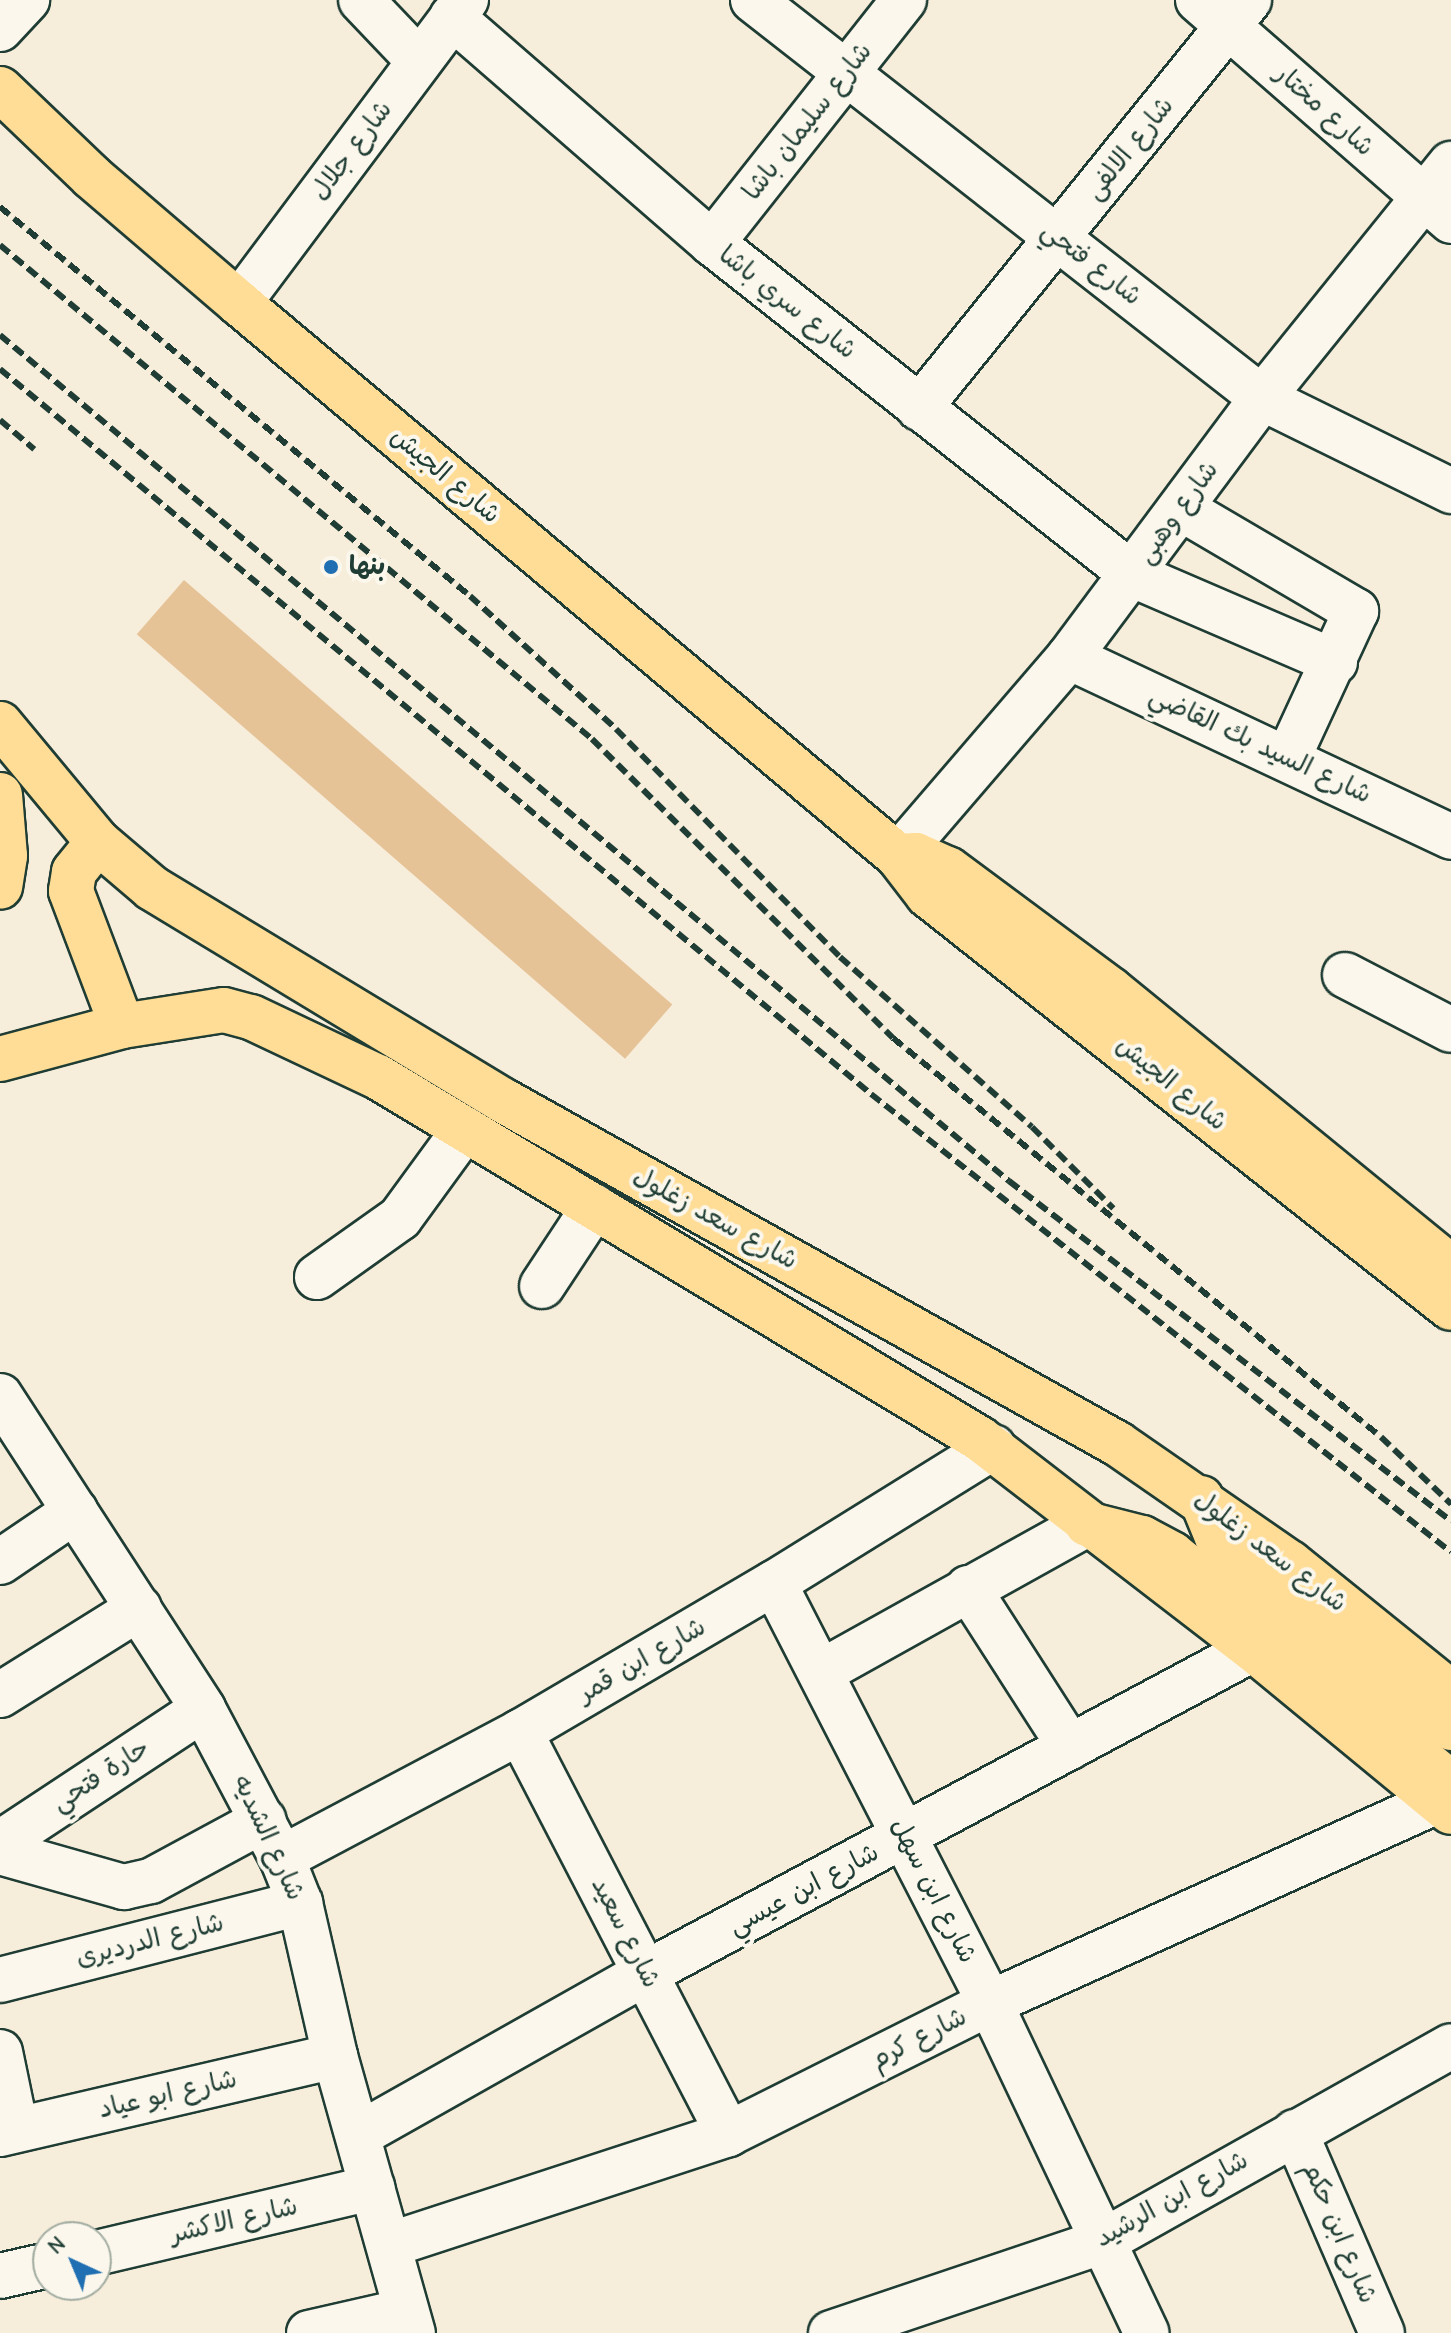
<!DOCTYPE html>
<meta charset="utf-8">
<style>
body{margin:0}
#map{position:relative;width:1451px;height:2333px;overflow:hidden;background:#f7eddb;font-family:"Comic Neue","Playpen Sans Arabic",sans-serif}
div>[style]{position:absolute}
.building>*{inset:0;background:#e5c397;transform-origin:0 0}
.roads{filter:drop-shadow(2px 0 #1f3d34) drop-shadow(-2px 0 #1f3d34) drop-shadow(0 2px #1f3d34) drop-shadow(0 -2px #1f3d34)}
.minor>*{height:44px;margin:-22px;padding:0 22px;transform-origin:22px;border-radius:22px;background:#fbf7ec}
.major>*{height:44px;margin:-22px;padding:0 22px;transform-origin:22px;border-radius:22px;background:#ffdd96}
.highway>*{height:44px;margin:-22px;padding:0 22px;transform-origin:22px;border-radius:22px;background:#ffdd96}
.rail>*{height:6px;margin-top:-3px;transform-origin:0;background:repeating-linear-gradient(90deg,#1f3d34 0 12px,transparent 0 18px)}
.dots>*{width:22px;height:22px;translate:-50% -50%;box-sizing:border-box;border:4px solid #fbf7ec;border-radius:50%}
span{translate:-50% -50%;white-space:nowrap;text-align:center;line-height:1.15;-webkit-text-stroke:8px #fbf7ec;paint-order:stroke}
.street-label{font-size:26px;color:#1f3d34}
.poi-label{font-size:26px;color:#1f3d34;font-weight:700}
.left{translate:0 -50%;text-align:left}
.north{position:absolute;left:32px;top:2221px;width:80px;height:80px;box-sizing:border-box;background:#fbf7ec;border:2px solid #a3ada2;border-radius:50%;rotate:316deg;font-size:22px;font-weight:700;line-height:32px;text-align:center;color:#1f3d34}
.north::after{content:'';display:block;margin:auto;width:28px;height:36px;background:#1f6fb2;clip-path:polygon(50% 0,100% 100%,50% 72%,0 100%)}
</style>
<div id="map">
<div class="building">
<div style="left:184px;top:580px;width:647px;height:72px;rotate:41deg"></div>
</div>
<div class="roads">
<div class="minor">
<div style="left:361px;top:0;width:84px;rotate:46.4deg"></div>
<div style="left:753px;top:0;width:646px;rotate:38.02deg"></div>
<div style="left:1262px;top:398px;width:211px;rotate:26.2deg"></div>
<div style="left:1198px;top:0;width:336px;rotate:41.1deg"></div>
<div style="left:452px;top:17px;width:344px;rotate:41deg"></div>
<div style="left:712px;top:243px;width:536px;rotate:38.26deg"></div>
<div style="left:1133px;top:575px;width:220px;rotate:23.3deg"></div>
<div style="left:0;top:29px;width:40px;rotate:-47deg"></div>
<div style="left:712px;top:243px;width:310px;rotate:-51.7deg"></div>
<div style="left:239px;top:303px;width:379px;rotate:-53.2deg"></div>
<div style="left:919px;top:408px;width:525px;rotate:-51.03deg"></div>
<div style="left:1182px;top:509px;width:202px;rotate:30.4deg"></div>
<div style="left:1356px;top:611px;width:162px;rotate:114.8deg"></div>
<div style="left:1069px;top:657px;width:422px;rotate:25.2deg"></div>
<div style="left:898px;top:856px;width:262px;rotate:-49.3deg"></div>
<div style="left:1069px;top:657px;width:323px;rotate:-53.3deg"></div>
<div style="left:1262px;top:398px;width:301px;rotate:-51.1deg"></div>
<div style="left:1345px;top:975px;width:119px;rotate:27.4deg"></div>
<div style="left:317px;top:1277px;width:102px;rotate:-35.4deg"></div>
<div style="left:400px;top:1218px;width:110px;rotate:-53.9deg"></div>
<div style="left:542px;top:1286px;width:95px;rotate:-56.6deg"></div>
<div style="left:0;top:1396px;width:373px;rotate:57deg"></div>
<div style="left:203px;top:1709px;width:169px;rotate:62.1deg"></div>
<div style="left:282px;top:1858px;width:48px;rotate:68.2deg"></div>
<div style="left:300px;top:1903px;width:157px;rotate:77.1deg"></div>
<div style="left:335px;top:2056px;width:288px;rotate:74.3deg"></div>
<div style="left:0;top:1562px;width:91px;rotate:-34.2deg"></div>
<div style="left:774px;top:1583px;width:472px;rotate:62.8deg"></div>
<div style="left:990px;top:2003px;width:365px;rotate:64.6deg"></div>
<div style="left:968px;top:1588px;width:189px;rotate:57.3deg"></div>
<div style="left:821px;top:1672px;width:304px;rotate:-29.1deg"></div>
<div style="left:0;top:1695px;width:164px;rotate:-32deg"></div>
<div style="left:520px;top:1732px;width:453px;rotate:62.6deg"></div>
<div style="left:0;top:1843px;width:243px;rotate:-33.4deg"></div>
<div style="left:0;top:1852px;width:129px;rotate:15.8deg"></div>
<div style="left:124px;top:1887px;width:28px;rotate:-13deg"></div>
<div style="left:151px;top:1881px;width:128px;rotate:-28.4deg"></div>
<div style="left:282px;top:1858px;width:269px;rotate:-27.9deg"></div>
<div style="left:520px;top:1732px;width:294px;rotate:-30.4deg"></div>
<div style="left:774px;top:1583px;width:258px;rotate:-31.8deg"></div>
<div style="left:0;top:1980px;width:310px;rotate:-14.4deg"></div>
<div style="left:0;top:2052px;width:79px;rotate:78.3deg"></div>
<div style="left:1295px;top:2132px;width:219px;rotate:66.6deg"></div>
<div style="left:0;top:2134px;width:344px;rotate:-13.1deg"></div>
<div style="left:358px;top:2135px;width:330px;rotate:-29.4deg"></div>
<div style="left:646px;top:1973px;width:688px;rotate:-28.09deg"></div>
<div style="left:389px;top:2245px;width:357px;rotate:-18.1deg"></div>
<div style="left:728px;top:2134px;width:293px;rotate:-26.6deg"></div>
<div style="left:990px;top:2003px;width:491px;rotate:-24.3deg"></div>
<div style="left:96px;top:2253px;width:284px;rotate:-13.3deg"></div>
<div style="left:0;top:2276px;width:49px;rotate:-12.9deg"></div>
<div style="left:309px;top:2333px;width:99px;rotate:-12.8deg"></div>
<div style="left:831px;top:2333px;width:286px;rotate:-18.6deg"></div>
<div style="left:1102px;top:2242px;width:400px;rotate:-29.3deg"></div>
</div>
<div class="major">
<div style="left:0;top:89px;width:127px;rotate:43.7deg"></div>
<div style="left:92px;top:177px;width:194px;rotate:40.6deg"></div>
<div style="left:239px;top:303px;width:860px;rotate:40deg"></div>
<div style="left:898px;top:856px;width:49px;rotate:52.4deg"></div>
<div style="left:928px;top:895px;width:666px;rotate:38.3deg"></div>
<div style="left:0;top:724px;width:153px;rotate:50.3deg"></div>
<div style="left:98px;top:842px;width:71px;rotate:40.4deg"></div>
<div style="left:152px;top:888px;width:411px;rotate:31.2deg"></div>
<div style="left:504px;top:1101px;width:703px;rotate:29.19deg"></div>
<div style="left:1118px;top:1444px;width:209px;rotate:34.7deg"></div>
<div style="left:1290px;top:1563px;width:207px;rotate:38.9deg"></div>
<div style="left:0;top:795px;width:61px;rotate:85.3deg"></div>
<div style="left:5px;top:856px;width:31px;rotate:99deg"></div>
<div style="left:98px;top:842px;width:38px;rotate:129deg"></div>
<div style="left:74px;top:872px;width:19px;rotate:99deg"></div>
<div style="left:71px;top:891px;width:144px;rotate:69.3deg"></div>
<div style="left:898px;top:856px;width:18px;rotate:-3deg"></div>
<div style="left:916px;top:855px;width:35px;rotate:24deg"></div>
<div style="left:948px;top:869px;width:203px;rotate:36.6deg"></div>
<div style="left:1111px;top:990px;width:439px;rotate:39.2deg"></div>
<div style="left:0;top:1059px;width:126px;rotate:-15.1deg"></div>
<div style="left:122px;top:1026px;width:103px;rotate:-8.9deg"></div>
<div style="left:224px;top:1010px;width:28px;rotate:15deg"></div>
<div style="left:251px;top:1017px;width:140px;rotate:25.3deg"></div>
<div style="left:378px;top:1077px;width:702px;rotate:31.02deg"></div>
<div style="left:980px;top:1439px;width:344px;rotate:37.6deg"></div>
<div style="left:1253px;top:1649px;width:256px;rotate:39.5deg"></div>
</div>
<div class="highway">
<div style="left:1201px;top:1498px;width:42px;rotate:67.7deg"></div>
<div style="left:1217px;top:1537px;width:302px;rotate:39.2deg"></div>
<div style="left:1087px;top:1524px;width:57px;rotate:14.3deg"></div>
<div style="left:1142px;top:1538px;width:34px;rotate:28deg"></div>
<div style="left:1172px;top:1554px;width:361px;rotate:39.4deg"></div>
</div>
</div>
<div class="rail">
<div style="left:0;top:207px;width:610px;rotate:39.61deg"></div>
<div style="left:470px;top:596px;width:197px;rotate:42.3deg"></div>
<div style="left:616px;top:729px;width:320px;rotate:45.5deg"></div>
<div style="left:840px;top:957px;width:256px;rotate:41.5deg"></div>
<div style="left:1032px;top:1127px;width:115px;rotate:45deg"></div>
<div style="left:0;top:245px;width:771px;rotate:39.84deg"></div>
<div style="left:592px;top:739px;width:424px;rotate:44.8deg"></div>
<div style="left:893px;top:1038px;width:630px;rotate:39.27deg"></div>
<div style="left:1381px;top:1437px;width:97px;rotate:43.7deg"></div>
<div style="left:0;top:335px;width:1317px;rotate:39.98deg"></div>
<div style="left:1009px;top:1181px;width:558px;rotate:37.57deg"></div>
<div style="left:0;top:369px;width:1133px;rotate:39.77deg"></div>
<div style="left:871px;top:1094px;width:739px;rotate:38.3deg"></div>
<div style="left:0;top:420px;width:45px;rotate:40.5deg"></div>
</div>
<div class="dots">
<div style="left:331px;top:567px;background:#1f6fb2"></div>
</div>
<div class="street-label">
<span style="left:1324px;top:111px;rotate:42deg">شارع مختار</span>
<span style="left:808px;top:122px;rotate:-52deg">شارع سليمان باشا</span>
<span style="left:1130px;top:149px;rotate:-51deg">شارع الالفى</span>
<span style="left:352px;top:151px;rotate:-53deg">شارع جلال</span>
<span style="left:1091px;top:264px;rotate:38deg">شارع فتحي</span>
<span style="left:787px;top:303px;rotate:38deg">شارع سري باشا</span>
<span style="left:445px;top:476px;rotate:40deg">شارع الجيش</span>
<span style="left:1178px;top:513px;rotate:-54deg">شارع وهبى</span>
<span style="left:1260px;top:746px;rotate:25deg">شارع السيد بك القاضي</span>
<span style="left:1171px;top:1084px;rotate:39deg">شارع الجيش</span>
<span style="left:715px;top:1219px;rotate:29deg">شارع سعد زغلول</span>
<span style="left:1270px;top:1552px;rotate:37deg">شارع سعد زغلول</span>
<span style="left:642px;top:1661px;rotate:-30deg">شارع ابن قمر</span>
<span style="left:101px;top:1776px;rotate:-33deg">حارة فتحي</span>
<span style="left:268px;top:1838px;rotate:65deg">شارع الشديه</span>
<span style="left:804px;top:1890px;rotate:-28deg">شارع ابن عيسي</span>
<span style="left:933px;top:1891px;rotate:63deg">شارع ابن سهل</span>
<span style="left:625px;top:1933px;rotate:63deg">شارع سعيد</span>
<span style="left:150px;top:1941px;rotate:-14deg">شارع الدرديرى</span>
<span style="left:919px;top:2039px;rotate:-27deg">شارع كرم</span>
<span style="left:168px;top:2095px;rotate:-13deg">شارع ابو عياد</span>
<span style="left:1172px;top:2200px;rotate:-29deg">شارع ابن الرشيد</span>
<span style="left:234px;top:2221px;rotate:-13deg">شارع الاكشر</span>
<span style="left:1339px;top:2233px;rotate:67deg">شارع ابن حكم</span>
</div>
<div class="poi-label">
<span class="left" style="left:349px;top:567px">بنها</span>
</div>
<div class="north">N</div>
</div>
